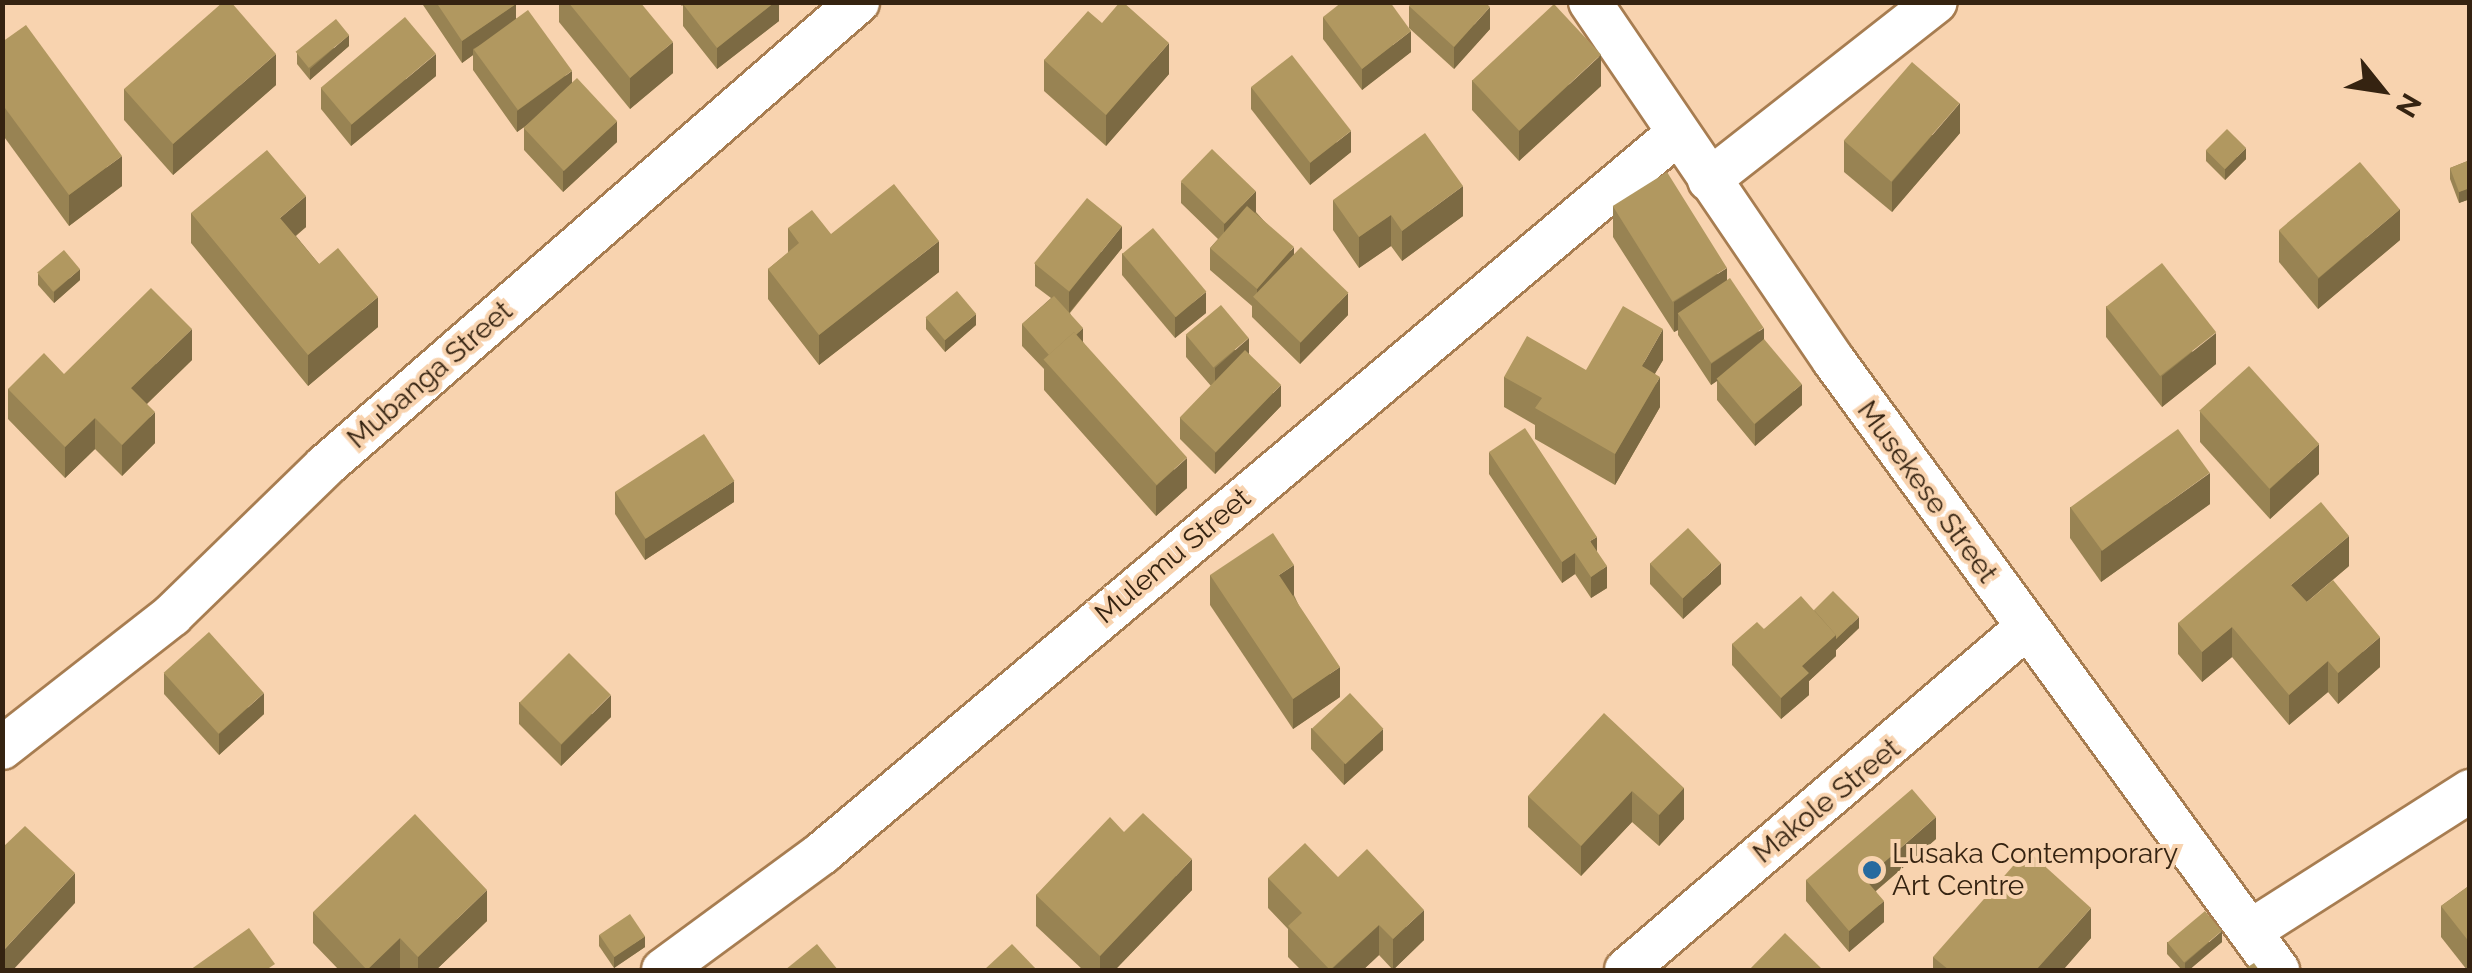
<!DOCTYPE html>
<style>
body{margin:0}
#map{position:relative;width:2472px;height:973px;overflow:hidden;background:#f8d3af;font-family:Raleway,sans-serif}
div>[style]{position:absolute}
.roads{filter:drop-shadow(2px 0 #a77d51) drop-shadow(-2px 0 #a77d51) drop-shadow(0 2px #a77d51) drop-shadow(0 -2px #a77d51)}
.minor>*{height:42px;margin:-21px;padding:0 21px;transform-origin:21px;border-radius:21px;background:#fff}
.wall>*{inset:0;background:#988353}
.shaded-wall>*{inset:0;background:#7c6a43}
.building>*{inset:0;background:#b19860;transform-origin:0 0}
.dots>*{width:28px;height:28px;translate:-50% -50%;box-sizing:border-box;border:5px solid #f8d3af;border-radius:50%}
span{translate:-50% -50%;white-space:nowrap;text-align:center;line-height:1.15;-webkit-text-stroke:8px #f8d3af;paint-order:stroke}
.street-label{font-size:28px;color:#352311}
.poi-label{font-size:28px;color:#352311}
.left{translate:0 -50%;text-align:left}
.frame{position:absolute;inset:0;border:5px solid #352311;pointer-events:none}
.north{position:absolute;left:2332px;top:40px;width:100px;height:100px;-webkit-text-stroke:8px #f8d3af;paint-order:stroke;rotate:120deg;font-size:28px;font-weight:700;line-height:40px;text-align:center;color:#352311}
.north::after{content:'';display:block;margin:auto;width:35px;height:45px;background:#352311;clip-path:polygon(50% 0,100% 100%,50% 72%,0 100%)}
</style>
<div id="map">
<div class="roads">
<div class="minor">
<div style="left:1590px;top:2px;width:434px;rotate:55.8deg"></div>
<div style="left:1834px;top:361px;width:754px;rotate:53.91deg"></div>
<div style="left:1709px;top:180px;width:288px;rotate:-38.1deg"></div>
<div style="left:2px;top:748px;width:216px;rotate:-38deg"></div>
<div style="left:172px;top:615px;width:214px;rotate:-44.2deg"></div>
<div style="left:325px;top:466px;width:707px;rotate:-41.04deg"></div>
<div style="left:2252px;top:930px;width:259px;rotate:-32.5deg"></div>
<div style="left:663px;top:970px;width:197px;rotate:-36.3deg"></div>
<div style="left:822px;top:853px;width:1117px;rotate:-40.06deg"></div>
<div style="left:1626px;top:970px;width:526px;rotate:-40.53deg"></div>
</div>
</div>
<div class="wall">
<div style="clip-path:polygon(421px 2px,515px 2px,516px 18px,572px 83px,617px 142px,563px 192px,524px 150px,524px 128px,530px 123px,517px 132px,473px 70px,473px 55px,462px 63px)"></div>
<div style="clip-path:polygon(559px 2px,640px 2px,673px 73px,630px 109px,559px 22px)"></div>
<div style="clip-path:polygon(678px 2px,779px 2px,779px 21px,717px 69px,683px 26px,683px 5px,682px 6px)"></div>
<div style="clip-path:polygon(1409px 6px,1490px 29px,1454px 69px,1409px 28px)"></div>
<div style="clip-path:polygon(1323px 17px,1411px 52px,1362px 90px,1323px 39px)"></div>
<div style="clip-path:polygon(1102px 23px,1169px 74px,1106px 146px,1044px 91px,1044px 60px)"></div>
<div style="clip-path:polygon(2px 42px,122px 186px,69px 226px,2px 134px)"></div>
<div style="clip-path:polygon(349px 46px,310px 80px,297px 64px,297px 53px)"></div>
<div style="clip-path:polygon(436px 76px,351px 146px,321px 109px,321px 88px)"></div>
<div style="clip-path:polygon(1472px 80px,1601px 86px,1519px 161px,1472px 110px)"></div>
<div style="clip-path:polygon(276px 85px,173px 175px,124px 120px,124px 89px)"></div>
<div style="clip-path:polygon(1251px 87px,1351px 152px,1310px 185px,1251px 109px)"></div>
<div style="clip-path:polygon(1960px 133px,1892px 212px,1844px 172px,1844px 141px)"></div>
<div style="clip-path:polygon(2206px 150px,2246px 159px,2225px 180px,2206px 161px)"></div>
<div style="clip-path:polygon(2470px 160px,2470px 199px,2459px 203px,2450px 179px,2450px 168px)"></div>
<div style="clip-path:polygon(1181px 182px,1256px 212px,1348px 315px,1300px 364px,1252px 317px,1252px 306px,1210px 270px,1210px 248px,1218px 239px,1181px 203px)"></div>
<div style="clip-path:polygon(1333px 200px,1463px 216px,1402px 261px,1391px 246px,1359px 268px,1333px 230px)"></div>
<div style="clip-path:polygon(1613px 206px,1727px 280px,1764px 340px,1802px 405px,1755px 446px,1717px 400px,1717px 381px,1711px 385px,1678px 335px,1678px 330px,1674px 332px,1613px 237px)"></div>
<div style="clip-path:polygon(191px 213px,306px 227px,296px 236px,319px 264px,378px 327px,308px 386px,191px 243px)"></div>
<div style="clip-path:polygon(788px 228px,831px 234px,939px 272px,819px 365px,768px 299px,768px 269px,788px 253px)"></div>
<div style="clip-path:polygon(2279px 231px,2400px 240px,2318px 309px,2279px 262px)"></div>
<div style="clip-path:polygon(1122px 248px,1070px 313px,1083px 342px,1187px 488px,1156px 516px,1044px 390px,1044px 369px,1022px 346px,1022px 324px,1051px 298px,1035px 286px,1035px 264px)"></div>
<div style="clip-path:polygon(1122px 253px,1206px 313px,1175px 338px,1122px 275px)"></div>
<div style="clip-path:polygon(38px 274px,80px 280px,54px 303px,38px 285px)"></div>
<div style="clip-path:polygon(2106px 306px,2216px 364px,2162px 407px,2106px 337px)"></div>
<div style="clip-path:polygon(926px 318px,976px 325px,945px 352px,926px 329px)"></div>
<div style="clip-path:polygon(1186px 335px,1249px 354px,1281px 406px,1215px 474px,1180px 439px,1180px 418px,1211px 386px,1186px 357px)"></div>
<div style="clip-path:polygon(192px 360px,147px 404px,155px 443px,122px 476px,95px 449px,65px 478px,8px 419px,8px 389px,64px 374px)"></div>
<div style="clip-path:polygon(1663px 360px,1655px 373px,1660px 407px,1615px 485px,1535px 439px,1535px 425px,1504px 407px,1504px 377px,1586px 370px)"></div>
<div style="clip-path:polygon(2200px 411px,2319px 474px,2270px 519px,2200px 442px)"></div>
<div style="clip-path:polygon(1489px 452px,1597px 553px,1607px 588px,1591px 598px,1575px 574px,1562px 583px,1489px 474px)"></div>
<div style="clip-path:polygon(615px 492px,734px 502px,645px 560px,615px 514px)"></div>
<div style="clip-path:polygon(2210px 504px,2101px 582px,2070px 538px,2070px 507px)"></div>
<div style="clip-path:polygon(1650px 563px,1721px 584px,1683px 619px,1650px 584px)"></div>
<div style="clip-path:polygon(2349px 566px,2307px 602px,2380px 667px,2338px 704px,2328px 692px,2289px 725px,2232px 657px,2202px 682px,2178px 654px,2178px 623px)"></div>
<div style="clip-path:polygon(1210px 575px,1294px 595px,1340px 697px,1293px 729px,1210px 605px)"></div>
<div style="clip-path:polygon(1814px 610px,1859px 628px,1836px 650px,1836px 656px,1809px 681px,1809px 695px,1781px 719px,1732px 665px,1732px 644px,1764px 629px)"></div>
<div style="clip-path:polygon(164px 673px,264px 714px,219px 755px,164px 694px)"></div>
<div style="clip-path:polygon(519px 702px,611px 717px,561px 766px,519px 724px)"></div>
<div style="clip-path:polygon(1311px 728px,1383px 750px,1344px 785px,1311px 749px)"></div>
<div style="clip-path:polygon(1684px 788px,1684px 819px,1659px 846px,1632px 822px,1581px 876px,1528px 827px,1528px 796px)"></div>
<div style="clip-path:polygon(1124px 832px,1192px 890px,1115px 970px,1083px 970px,1036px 926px,1036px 895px)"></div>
<div style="clip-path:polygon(1936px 839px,1876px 891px,1884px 922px,1849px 952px,1806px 901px,1806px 880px)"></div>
<div style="clip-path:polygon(1338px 877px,1424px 940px,1393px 970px,1379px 955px,1363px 970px,1301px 970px,1288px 957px,1288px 929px,1268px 908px,1268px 878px)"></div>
<div style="clip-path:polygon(2470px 885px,2470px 970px,2467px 970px,2441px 937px,2441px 906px)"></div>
<div style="clip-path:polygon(313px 912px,487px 921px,436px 970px,402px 970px,400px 968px,398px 970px,339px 970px,313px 943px)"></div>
<div style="clip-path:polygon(599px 935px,645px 947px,614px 968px,599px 946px)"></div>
<div style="clip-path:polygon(2091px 938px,2063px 970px,1933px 970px,1933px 957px)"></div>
<div style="clip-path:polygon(2167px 942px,2222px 942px,2189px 970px,2182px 970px,2167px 954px)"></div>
</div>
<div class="shaded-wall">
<div style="clip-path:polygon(775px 2px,779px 2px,779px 21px,717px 69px,717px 48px)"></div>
<div style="clip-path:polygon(516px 4px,516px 26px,473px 49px,473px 55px,462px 63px,462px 41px)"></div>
<div style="clip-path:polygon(1490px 7px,1490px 29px,1454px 69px,1454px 47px)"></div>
<div style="clip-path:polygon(1411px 31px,1411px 52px,1362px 90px,1362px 69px)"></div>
<div style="clip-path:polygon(349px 35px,349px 46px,310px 80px,310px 69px)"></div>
<div style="clip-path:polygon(673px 42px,673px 73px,630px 109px,630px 78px)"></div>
<div style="clip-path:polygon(1169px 43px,1169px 74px,1106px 146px,1106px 115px)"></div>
<div style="clip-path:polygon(276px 54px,276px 85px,173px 175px,173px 144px)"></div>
<div style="clip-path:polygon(436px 54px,436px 76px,351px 146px,351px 125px)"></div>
<div style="clip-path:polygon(1601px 55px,1601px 86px,1519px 161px,1519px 131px)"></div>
<div style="clip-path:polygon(572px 71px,572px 93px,517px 132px,517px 111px)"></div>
<div style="clip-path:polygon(1960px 103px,1960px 133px,1892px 212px,1892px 182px)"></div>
<div style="clip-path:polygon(617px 121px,617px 142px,563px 192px,563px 171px)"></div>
<div style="clip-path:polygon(1351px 131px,1351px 152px,1310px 185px,1310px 163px)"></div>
<div style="clip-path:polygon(2246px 148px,2246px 159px,2225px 180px,2225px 169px)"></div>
<div style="clip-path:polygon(122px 156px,122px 186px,69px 226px,69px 195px)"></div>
<div style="clip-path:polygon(1463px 186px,1463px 216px,1402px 261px,1402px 231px)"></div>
<div style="clip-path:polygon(2470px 188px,2470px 199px,2459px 203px,2459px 192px)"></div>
<div style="clip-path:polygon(1256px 191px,1256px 212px,1224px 245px,1224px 224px)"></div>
<div style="clip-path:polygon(306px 196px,306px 227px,280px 248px,280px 218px)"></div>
<div style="clip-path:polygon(2400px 209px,2400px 240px,2318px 309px,2318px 279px)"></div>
<div style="clip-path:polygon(1391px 215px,1391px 246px,1359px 268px,1359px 237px)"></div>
<div style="clip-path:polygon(1122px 226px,1122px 248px,1069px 313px,1069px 292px)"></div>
<div style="clip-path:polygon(939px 241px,939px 272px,819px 365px,819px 335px)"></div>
<div style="clip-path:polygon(1294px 247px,1294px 268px,1257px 301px,1257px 289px)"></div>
<div style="clip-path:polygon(1727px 268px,1727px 298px,1678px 314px,1678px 330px,1674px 332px,1674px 302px)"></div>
<div style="clip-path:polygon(80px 269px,80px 280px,54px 303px,54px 292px)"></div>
<div style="clip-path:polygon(1206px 292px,1206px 313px,1175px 338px,1175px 317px)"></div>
<div style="clip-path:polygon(1348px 293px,1348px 315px,1300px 364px,1300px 343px)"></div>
<div style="clip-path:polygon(378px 297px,378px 327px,308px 386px,308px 355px)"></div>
<div style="clip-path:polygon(976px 314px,976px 325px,945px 352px,945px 340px)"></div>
<div style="clip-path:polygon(1083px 328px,1083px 350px,1052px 357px)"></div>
<div style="clip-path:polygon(1764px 328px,1764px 349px,1711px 385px,1711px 364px)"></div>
<div style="clip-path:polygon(192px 329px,192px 360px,131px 419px,131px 388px)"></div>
<div style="clip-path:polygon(1663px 329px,1663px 360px,1642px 396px,1642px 366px)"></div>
<div style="clip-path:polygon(2216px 333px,2216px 364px,2162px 407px,2162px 376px)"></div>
<div style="clip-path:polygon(1249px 338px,1249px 360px,1215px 390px,1215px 368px)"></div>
<div style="clip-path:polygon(1660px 377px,1660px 407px,1615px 485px,1615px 454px)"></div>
<div style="clip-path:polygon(1802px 384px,1802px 405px,1755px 446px,1755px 424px)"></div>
<div style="clip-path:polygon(1281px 385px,1281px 406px,1215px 474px,1215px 453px)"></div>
<div style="clip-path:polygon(155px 412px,155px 443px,122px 476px,122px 445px)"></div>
<div style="clip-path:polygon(95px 418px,95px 449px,65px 478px,65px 447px)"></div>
<div style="clip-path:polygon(2319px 444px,2319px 474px,2270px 519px,2270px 489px)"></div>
<div style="clip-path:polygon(1187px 458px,1187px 488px,1156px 516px,1156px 486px)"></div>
<div style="clip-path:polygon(2210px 473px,2210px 504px,2101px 582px,2101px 551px)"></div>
<div style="clip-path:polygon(734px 481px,734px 502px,645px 560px,645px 539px)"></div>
<div style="clip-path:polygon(2349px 536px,2349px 566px,2291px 615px,2291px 585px)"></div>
<div style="clip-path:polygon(1597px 537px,1597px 558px,1590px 541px)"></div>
<div style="clip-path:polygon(1575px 553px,1575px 574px,1562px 583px,1562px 562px)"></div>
<div style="clip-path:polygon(1721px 563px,1721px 584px,1683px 619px,1683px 598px)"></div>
<div style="clip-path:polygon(1294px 565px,1294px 595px,1279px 605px,1279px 575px)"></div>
<div style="clip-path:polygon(1607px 566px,1607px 588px,1591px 598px,1591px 577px)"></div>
<div style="clip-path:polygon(1859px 617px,1859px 628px,1836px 650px,1836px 639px)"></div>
<div style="clip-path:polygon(2232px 627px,2232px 657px,2202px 682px,2202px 652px)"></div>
<div style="clip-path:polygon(1836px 635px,1836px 656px,1809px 681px,1809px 695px,1781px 719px,1781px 698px,1802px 666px)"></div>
<div style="clip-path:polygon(2380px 637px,2380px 667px,2338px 704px,2338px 673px)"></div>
<div style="clip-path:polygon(2328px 661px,2328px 692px,2289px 725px,2289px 695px)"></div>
<div style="clip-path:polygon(1340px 667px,1340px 697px,1293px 729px,1293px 699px)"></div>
<div style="clip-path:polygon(264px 693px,264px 714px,219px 755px,219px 734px)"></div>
<div style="clip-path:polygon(611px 695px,611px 717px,561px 766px,561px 745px)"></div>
<div style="clip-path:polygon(1383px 729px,1383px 750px,1344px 785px,1344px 764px)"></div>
<div style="clip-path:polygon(1684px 788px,1684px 819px,1659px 846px,1659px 815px)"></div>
<div style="clip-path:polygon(1632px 791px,1632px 822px,1581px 876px,1581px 846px)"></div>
<div style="clip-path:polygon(1936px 817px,1936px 839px,1865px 900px,1865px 879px)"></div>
<div style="clip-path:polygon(1192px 859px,1192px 890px,1115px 970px,1100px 970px,1100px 956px)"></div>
<div style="clip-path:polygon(75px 873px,75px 903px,13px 970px,2px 970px,2px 952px)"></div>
<div style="clip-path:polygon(487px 890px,487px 921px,436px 970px,418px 970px,418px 957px)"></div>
<div style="clip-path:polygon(1884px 901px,1884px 922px,1849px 952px,1849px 931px)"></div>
<div style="clip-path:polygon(2091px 908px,2091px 938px,2063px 970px,2036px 970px)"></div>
<div style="clip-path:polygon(1424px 910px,1424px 940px,1393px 970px,1393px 939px)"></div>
<div style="clip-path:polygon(1379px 925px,1379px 955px,1363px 970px,1331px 970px)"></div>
<div style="clip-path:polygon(2222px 931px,2222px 942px,2189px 970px,2185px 970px,2185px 963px)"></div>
<div style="clip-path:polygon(645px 936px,645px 947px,614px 968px,614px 957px)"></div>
<div style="clip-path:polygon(400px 938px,400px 968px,398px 970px,367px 970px)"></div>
</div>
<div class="building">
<div style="clip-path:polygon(223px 2px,231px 2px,276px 54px,173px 144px,124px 89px)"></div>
<div style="clip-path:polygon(436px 2px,515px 2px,516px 4px,462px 41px)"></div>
<div style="clip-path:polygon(568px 2px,640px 2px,673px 42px,630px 78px)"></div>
<div style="clip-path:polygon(685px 2px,775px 2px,717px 48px,683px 4px)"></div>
<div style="clip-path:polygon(1120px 2px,1123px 2px,1169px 43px,1106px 115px,1044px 60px,1088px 11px,1102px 23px)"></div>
<div style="clip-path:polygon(1342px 2px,1390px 2px,1411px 31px,1362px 69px,1323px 17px)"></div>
<div style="clip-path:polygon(1412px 2px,1485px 2px,1490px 7px,1454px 47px,1409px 6px)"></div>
<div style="left:1554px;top:4px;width:69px;height:112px;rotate:47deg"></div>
<div style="left:528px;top:10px;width:75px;height:67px;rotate:54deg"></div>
<div style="left:405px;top:17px;width:48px;height:110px;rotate:50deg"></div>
<div style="left:336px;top:19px;width:21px;height:52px;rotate:51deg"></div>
<div style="clip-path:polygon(26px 25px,122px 156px,69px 195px,2px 104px,2px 42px)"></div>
<div style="left:1292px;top:55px;width:96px;height:52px;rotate:52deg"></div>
<div style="left:1912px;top:62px;width:63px;height:104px;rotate:41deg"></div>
<div style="left:577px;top:78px;width:59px;height:73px;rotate:47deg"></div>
<div style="left:2227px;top:129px;width:27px;height:30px;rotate:45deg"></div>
<div style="clip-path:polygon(1425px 133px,1463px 186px,1402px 231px,1391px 215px,1359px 237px,1333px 200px)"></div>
<div style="left:1212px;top:149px;width:61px;height:45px;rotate:44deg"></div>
<div style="clip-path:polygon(267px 150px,306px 196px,280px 218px,319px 264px,338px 248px,378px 297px,308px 355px,191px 213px)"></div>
<div style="clip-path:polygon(2470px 160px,2470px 188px,2459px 192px,2450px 168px)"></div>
<div style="left:2360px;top:162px;width:62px;height:106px;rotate:50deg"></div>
<div style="left:1667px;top:172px;width:113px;height:64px;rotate:58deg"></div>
<div style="clip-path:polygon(894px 184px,939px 241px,819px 335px,768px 269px,799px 243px,788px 228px,812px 210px,831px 234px)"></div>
<div style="left:1087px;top:198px;width:45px;height:84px;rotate:39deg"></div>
<div style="left:1247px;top:206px;width:62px;height:56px;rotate:41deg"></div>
<div style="left:1153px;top:228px;width:83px;height:40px;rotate:50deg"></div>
<div style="left:1301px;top:247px;width:66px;height:69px;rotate:44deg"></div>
<div style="left:64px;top:250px;width:25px;height:35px;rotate:50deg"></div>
<div style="left:2162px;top:263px;width:88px;height:71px;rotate:52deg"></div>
<div style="left:1730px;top:278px;width:60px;height:63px;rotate:56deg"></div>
<div style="clip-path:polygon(151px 288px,192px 329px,131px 388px,155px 412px,122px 445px,95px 418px,65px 447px,8px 389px,44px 353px,64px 374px)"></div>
<div style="left:957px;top:291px;width:30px;height:41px;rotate:50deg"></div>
<div style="clip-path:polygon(1054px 296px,1083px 328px,1076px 335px,1074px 332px,1049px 355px,1022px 324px)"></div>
<div style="left:1221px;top:305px;width:43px;height:46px;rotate:50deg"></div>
<div style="clip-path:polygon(1623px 306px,1663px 329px,1642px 366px,1660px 377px,1615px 454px,1535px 408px,1542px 398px,1504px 377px,1527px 336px,1586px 370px)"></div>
<div style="left:1074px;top:332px;width:169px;height:41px;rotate:48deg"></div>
<div style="left:1764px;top:339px;width:59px;height:62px;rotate:50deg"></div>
<div style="left:1245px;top:350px;width:50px;height:94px;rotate:44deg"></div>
<div style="left:2249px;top:366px;width:105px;height:67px;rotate:48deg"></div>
<div style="clip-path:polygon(1525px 428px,1597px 537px,1590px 541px,1607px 566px,1591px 577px,1575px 553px,1562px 562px,1489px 452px)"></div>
<div style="left:2178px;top:429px;width:54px;height:133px;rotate:54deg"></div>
<div style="left:704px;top:434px;width:56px;height:106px;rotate:57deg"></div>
<div style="clip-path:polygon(2321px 502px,2349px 536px,2291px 585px,2307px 602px,2333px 580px,2380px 637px,2338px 673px,2328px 661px,2289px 695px,2232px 627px,2202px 652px,2178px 623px)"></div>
<div style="left:1688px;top:528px;width:48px;height:52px;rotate:47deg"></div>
<div style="clip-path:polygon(1273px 533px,1294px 565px,1279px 575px,1340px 667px,1293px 699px,1210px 575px)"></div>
<div style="clip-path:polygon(1833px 591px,1859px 617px,1836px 639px,1836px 635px,1814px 610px)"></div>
<div style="clip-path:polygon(1801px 596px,1836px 635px,1802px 666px,1809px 673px,1781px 698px,1732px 644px,1757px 622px,1764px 629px)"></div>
<div style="left:209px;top:632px;width:82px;height:61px;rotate:48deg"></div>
<div style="left:569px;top:653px;width:59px;height:70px;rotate:45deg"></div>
<div style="left:1350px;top:693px;width:49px;height:52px;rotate:47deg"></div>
<div style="clip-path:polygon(1604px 713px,1684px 788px,1659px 815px,1632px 791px,1581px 846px,1528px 796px)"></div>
<div style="clip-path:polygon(1912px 789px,1936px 817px,1865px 879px,1884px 901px,1849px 931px,1806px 880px)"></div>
<div style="clip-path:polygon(1143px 813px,1192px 859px,1100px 956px,1036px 895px,1110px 817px,1124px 832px)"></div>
<div style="clip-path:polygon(415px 814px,487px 890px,418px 957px,400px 938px,367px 970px,313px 912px)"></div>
<div style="clip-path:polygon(25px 826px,75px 873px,2px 952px,2px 848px)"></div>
<div style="clip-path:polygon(1305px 843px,1338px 877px,1367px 849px,1424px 910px,1393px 939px,1379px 925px,1330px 970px,1288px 926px,1302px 913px,1268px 878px)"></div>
<div style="clip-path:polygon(2027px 850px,2091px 908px,2036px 970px,1949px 970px,1933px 957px)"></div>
<div style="clip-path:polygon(2470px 885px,2470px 943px,2441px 906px)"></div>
<div style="left:2205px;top:911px;width:26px;height:49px;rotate:50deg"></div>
<div style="left:630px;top:914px;width:27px;height:37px;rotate:56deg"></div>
<div style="clip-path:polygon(249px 928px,275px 964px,266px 970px,190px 970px)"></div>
<div style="clip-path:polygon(1785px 933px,1823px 970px,1749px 970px)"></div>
<div style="clip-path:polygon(817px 944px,838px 970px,785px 970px)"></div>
<div style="clip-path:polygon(1012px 944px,1037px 970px,984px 970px)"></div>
<div style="clip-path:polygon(2254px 963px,2259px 970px,2243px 970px)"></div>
</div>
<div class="dots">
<div style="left:1872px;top:870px;background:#266a9f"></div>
</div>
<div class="street-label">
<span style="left:430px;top:375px;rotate:-41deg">Mubanga Street</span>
<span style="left:1927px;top:492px;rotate:54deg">Musekese Street</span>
<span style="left:1173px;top:556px;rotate:-40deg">Mulemu Street</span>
<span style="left:1827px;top:801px;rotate:-39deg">Makole Street</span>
</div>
<div class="poi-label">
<span class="left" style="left:1892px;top:870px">Lusaka Contemporary<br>Art Centre</span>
</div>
<div class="frame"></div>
<div class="north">N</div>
</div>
